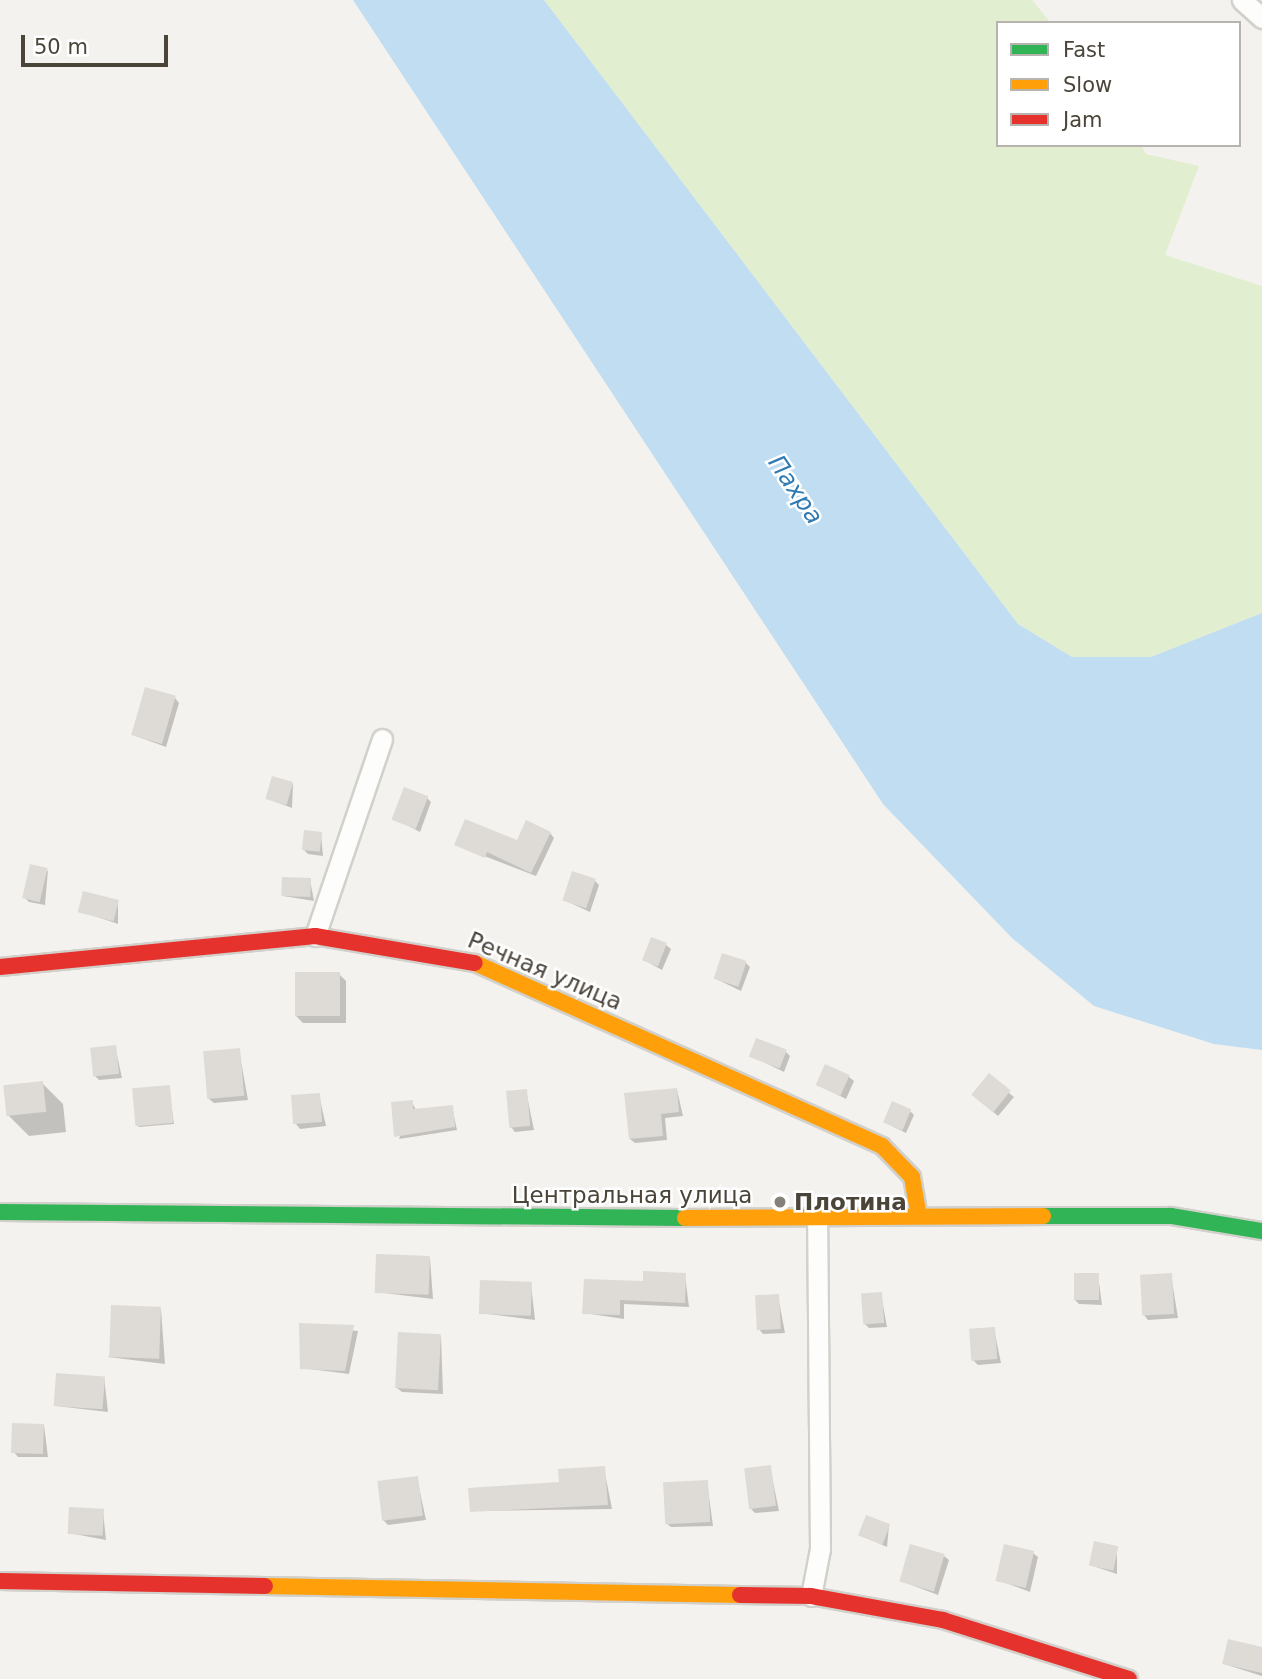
<!DOCTYPE html>
<meta charset="utf-8">
<style>
body{margin:0}
#map{position:relative;width:1262px;height:1679px;overflow:hidden;background:#f4f2ee;font-family:"DejaVu Sans",sans-serif}
div>[style]{position:absolute}
.green>*{inset:0;background:#e1eecf}
.water>*{inset:0;background:#c0ddf1}
.shadow>*{inset:0;background:#0003}
.building>*{inset:0;background:#dedbd6;transform-origin:0 0}
.roads{filter:drop-shadow(2px 0 #d2d0cb) drop-shadow(-2px 0 #d2d0cb) drop-shadow(0 2px #d2d0cb) drop-shadow(0 -2px #d2d0cb)}
.street>*{height:19px;margin:-9.5px;padding:0 9.5px;transform-origin:9.5px;border-radius:9.5px;background:#fdfdfc}
.fast>*{height:16px;margin:-8px;padding:0 8px;transform-origin:8px;border-radius:8px;background:#30b455}
.slow>*{height:16px;margin:-8px;padding:0 8px;transform-origin:8px;border-radius:8px;background:#ff9f0a}
.jam>*{height:16px;margin:-8px;padding:0 8px;transform-origin:8px;border-radius:8px;background:#e5322d}
.dots>*{width:19px;height:19px;translate:-50% -50%;box-sizing:border-box;border:4px solid #fff;border-radius:50%}
span{translate:-50% -50%;white-space:nowrap;text-align:center;line-height:1.15;-webkit-text-stroke:5px #fff;paint-order:stroke}
.street-label{font-size:23px;color:#4b4439}
.poi-label{font-size:23px;color:#4b4439;font-weight:700}
.left{translate:0 -50%;text-align:left}
.water-label{font-size:24px;color:#2e7ab2;font-style:italic}
.legend{position:absolute;left:996px;top:21px;width:245px;height:126px;box-sizing:border-box;background:#fff;border:2px solid #b7b4b0;margin:0;padding:9px 12px;list-style:none;font-size:21px;color:#4b4439}
.legend li{display:flex;align-items:center;gap:14px;height:35px}
.legend b{width:35px;border:2px solid #b7b4b0}
.scale{position:absolute;left:21px;top:35px;width:147px;height:32px;box-sizing:border-box;border:4px solid #4b4439;border-top:0;padding-left:9px;font-size:21px;line-height:24px;white-space:nowrap;color:#4b4439;-webkit-text-stroke:5px #fff;paint-order:stroke}
</style>
<div id="map">
<div class="green">
<div style="clip-path:polygon(544px 0,1032px 0,1051px 23px,998px 23px,998px 145px,1141px 145px,1146px 154px,1199px 166px,1165px 255px,1262px 286px,1262px 613px,1151px 657px,1072px 657px,1018px 624px)"></div>
</div>
<div class="water">
<div style="clip-path:polygon(353px 0,544px 0,1018px 624px,1072px 657px,1151px 657px,1262px 613px,1262px 1050px,1214px 1044px,1094px 1006px,1012px 938px,883px 804px)"></div>
</div>
<div class="shadow">
<div style="clip-path:polygon(175px 698px,179px 703px,166px 747px,133px 735px)"></div>
<div style="clip-path:polygon(293px 784px,292px 808px,268px 799px)"></div>
<div style="clip-path:polygon(427px 798px,431px 802px,420px 832px,393px 818px)"></div>
<div style="clip-path:polygon(550px 833px,554px 838px,536px 876px,456px 845px,518px 843px)"></div>
<div style="clip-path:polygon(321px 834px,323px 856px,308px 854px,304px 850px)"></div>
<div style="clip-path:polygon(48px 870px,45px 905px,29px 902px,24px 897px)"></div>
<div style="clip-path:polygon(310px 880px,314px 901px,283px 896px)"></div>
<div style="clip-path:polygon(595px 881px,599px 885px,590px 912px,564px 900px)"></div>
<div style="clip-path:polygon(118px 901px,118px 924px,80px 911px)"></div>
<div style="clip-path:polygon(666px 945px,671px 949px,662px 970px,644px 960px)"></div>
<div style="clip-path:polygon(746px 963px,750px 967px,741px 991px,714px 978px)"></div>
<div style="clip-path:polygon(339px 974px,346px 981px,346px 1023px,303px 1023px,296px 1016px)"></div>
<div style="clip-path:polygon(115px 1046px,122px 1078px,99px 1080px,94px 1075px)"></div>
<div style="clip-path:polygon(239px 1050px,248px 1100px,214px 1103px,209px 1099px)"></div>
<div style="clip-path:polygon(786px 1052px,790px 1056px,784px 1072px,751px 1056px)"></div>
<div style="clip-path:polygon(849px 1077px,854px 1081px,846px 1099px,818px 1085px)"></div>
<div style="clip-path:polygon(42px 1083px,63px 1104px,66px 1132px,29px 1136px,8px 1115px)"></div>
<div style="clip-path:polygon(169px 1087px,174px 1124px,139px 1127px,137px 1125px)"></div>
<div style="clip-path:polygon(677px 1090px,683px 1116px,665px 1118px,667px 1140px,635px 1143px,630px 1139px)"></div>
<div style="clip-path:polygon(526px 1091px,534px 1130px,515px 1132px,511px 1127px)"></div>
<div style="clip-path:polygon(1009px 1093px,1014px 1097px,998px 1116px,977px 1098px)"></div>
<div style="clip-path:polygon(319px 1095px,326px 1126px,300px 1129px,296px 1124px)"></div>
<div style="clip-path:polygon(412px 1102px,416px 1110px,452px 1107px,457px 1130px,399px 1139px)"></div>
<div style="clip-path:polygon(910px 1111px,914px 1115px,906px 1133px,884px 1122px)"></div>
<div style="clip-path:polygon(430px 1258px,433px 1299px,376px 1292px)"></div>
<div style="clip-path:polygon(685px 1275px,689px 1307px,624px 1304px,624px 1319px,584px 1313px,645px 1283px)"></div>
<div style="clip-path:polygon(1098px 1275px,1102px 1305px,1079px 1304px,1075px 1300px)"></div>
<div style="clip-path:polygon(1171px 1275px,1178px 1318px,1148px 1320px,1144px 1315px)"></div>
<div style="clip-path:polygon(531px 1284px,535px 1320px,480px 1313px)"></div>
<div style="clip-path:polygon(881px 1294px,887px 1327px,869px 1328px,864px 1323px)"></div>
<div style="clip-path:polygon(778px 1296px,785px 1333px,763px 1334px,759px 1329px)"></div>
<div style="clip-path:polygon(161px 1309px,165px 1364px,108px 1357px)"></div>
<div style="clip-path:polygon(301px 1325px,358px 1331px,349px 1374px,302px 1368px)"></div>
<div style="clip-path:polygon(994px 1329px,1001px 1363px,978px 1365px,973px 1360px)"></div>
<div style="clip-path:polygon(441px 1336px,443px 1394px,402px 1392px,397px 1388px)"></div>
<div style="clip-path:polygon(104px 1377px,108px 1412px,56px 1406px)"></div>
<div style="clip-path:polygon(44px 1425px,48px 1457px,18px 1457px,14px 1452px)"></div>
<div style="clip-path:polygon(770px 1467px,779px 1511px,755px 1513px,751px 1509px)"></div>
<div style="clip-path:polygon(604px 1468px,612px 1509px,471px 1511px,561px 1484px)"></div>
<div style="clip-path:polygon(417px 1478px,426px 1520px,388px 1525px,383px 1520px)"></div>
<div style="clip-path:polygon(707px 1482px,713px 1526px,671px 1527px,666px 1523px)"></div>
<div style="clip-path:polygon(103px 1511px,106px 1540px,69px 1533px)"></div>
<div style="clip-path:polygon(889px 1526px,887px 1547px,860px 1535px)"></div>
<div style="clip-path:polygon(1117px 1548px,1117px 1574px,1090px 1565px)"></div>
<div style="clip-path:polygon(1033px 1553px,1038px 1557px,1030px 1592px,998px 1580px)"></div>
<div style="clip-path:polygon(944px 1556px,949px 1560px,938px 1595px,901px 1581px)"></div>
<div style="clip-path:polygon(1262px 1649px,1262px 1676px,1224px 1664px)"></div>
</div>
<div class="building">
<div style="left:145px;top:687px;width:32px;height:50px;rotate:16deg"></div>
<div style="left:272px;top:776px;width:22px;height:24px;rotate:16deg"></div>
<div style="left:404px;top:787px;width:26px;height:35px;rotate:21deg"></div>
<div style="clip-path:polygon(465px 819px,517px 840px,526px 820px,551px 832px,531px 873px,487px 852px,485px 858px,454px 845px)"></div>
<div style="left:304px;top:830px;width:18px;height:20px;rotate:6deg"></div>
<div style="left:30px;top:864px;width:18px;height:35px;rotate:13deg"></div>
<div style="left:572px;top:871px;width:25px;height:31px;rotate:18deg"></div>
<div style="left:282px;top:877px;width:29px;height:19px;rotate:2deg"></div>
<div style="left:83px;top:891px;width:37px;height:22px;rotate:14deg"></div>
<div style="left:651px;top:937px;width:17px;height:25px;rotate:21deg"></div>
<div style="left:722px;top:953px;width:26px;height:27px;rotate:18deg"></div>
<div style="left:295px;top:972px;width:45px;height:44px"></div>
<div style="left:756px;top:1038px;width:33px;height:20px;rotate:21deg"></div>
<div style="left:116px;top:1045px;width:29px;height:26px;rotate:84deg"></div>
<div style="left:240px;top:1048px;width:48px;height:37px;rotate:85deg"></div>
<div style="left:825px;top:1064px;width:27px;height:23px;rotate:24deg"></div>
<div style="left:989px;top:1073px;width:28px;height:28px;rotate:39deg"></div>
<div style="left:43px;top:1081px;width:31px;height:40px;rotate:84deg"></div>
<div style="left:170px;top:1085px;width:38px;height:38px;rotate:85deg"></div>
<div style="clip-path:polygon(677px 1088px,679px 1112px,661px 1114px,663px 1136px,629px 1139px,624px 1093px)"></div>
<div style="left:527px;top:1089px;width:37px;height:21px;rotate:85deg"></div>
<div style="left:320px;top:1093px;width:29px;height:29px;rotate:86deg"></div>
<div style="clip-path:polygon(413px 1100px,413px 1109px,453px 1105px,455px 1127px,394px 1137px,391px 1102px)"></div>
<div style="left:892px;top:1101px;width:21px;height:23px;rotate:23deg"></div>
<div style="left:376px;top:1254px;width:54px;height:39px;rotate:2deg"></div>
<div style="clip-path:polygon(643px 1271px,686px 1273px,685px 1303px,620px 1300px,620px 1315px,582px 1314px,584px 1279px,643px 1281px)"></div>
<div style="left:1074px;top:1273px;width:25px;height:27px"></div>
<div style="left:1172px;top:1273px;width:41px;height:32px;rotate:87deg"></div>
<div style="left:480px;top:1280px;width:52px;height:34px;rotate:2deg"></div>
<div style="left:882px;top:1292px;width:31px;height:21px;rotate:86deg"></div>
<div style="left:779px;top:1294px;width:35px;height:24px;rotate:87deg"></div>
<div style="left:111px;top:1305px;width:50px;height:52px;rotate:2deg"></div>
<div style="clip-path:polygon(299px 1323px,354px 1325px,345px 1371px,300px 1369px)"></div>
<div style="left:995px;top:1327px;width:32px;height:26px;rotate:86deg"></div>
<div style="left:398px;top:1332px;width:43px;height:56px;rotate:3deg"></div>
<div style="left:56px;top:1373px;width:49px;height:33px;rotate:4deg"></div>
<div style="left:12px;top:1423px;width:32px;height:30px;rotate:2deg"></div>
<div style="left:771px;top:1465px;width:41px;height:27px;rotate:83deg"></div>
<div style="clip-path:polygon(605px 1466px,608px 1505px,470px 1512px,468px 1488px,559px 1482px,558px 1469px)"></div>
<div style="left:418px;top:1476px;width:40px;height:41px;rotate:83deg"></div>
<div style="left:708px;top:1480px;width:42px;height:45px;rotate:87deg"></div>
<div style="left:69px;top:1507px;width:35px;height:27px;rotate:3deg"></div>
<div style="left:866px;top:1515px;width:26px;height:22px;rotate:21deg"></div>
<div style="left:1094px;top:1541px;width:25px;height:25px;rotate:12deg"></div>
<div style="left:910px;top:1544px;width:36px;height:39px;rotate:16deg"></div>
<div style="left:1004px;top:1544px;width:31px;height:38px;rotate:13deg"></div>
<div style="clip-path:polygon(1228px 1639px,1262px 1647px,1262px 1673px,1222px 1664px)"></div>
</div>
<div class="roads">
<div class="street">
<div style="left:1242px;top:0;width:27px;rotate:42deg"></div>
<div style="left:315px;top:936px;width:208px;rotate:-71.2deg"></div>
<div style="left:811px;top:1596px;width:48px;rotate:-79.2deg"></div>
<div style="left:820px;top:1549px;width:332px;rotate:-90.5deg"></div>
</div>
<div class="fast">
<div style="left:0;top:1212px;width:685px;rotate:0.5deg"></div>
<div style="left:1043px;top:1216px;width:128px"></div>
<div style="left:1171px;top:1216px;width:92px;rotate:9.4deg"></div>
</div>
<div class="slow">
<div style="left:475px;top:963px;width:446px;rotate:24.2deg"></div>
<div style="left:882px;top:1146px;width:43px;rotate:45.9deg"></div>
<div style="left:912px;top:1177px;width:40px;rotate:80deg"></div>
<div style="left:685px;top:1218px;width:358px;rotate:-0.3deg"></div>
<div style="left:265px;top:1586px;width:475px;rotate:1.1deg"></div>
</div>
<div class="jam">
<div style="left:0;top:967px;width:317px;rotate:-5.6deg"></div>
<div style="left:315px;top:936px;width:162px;rotate:9.6deg"></div>
<div style="left:0;top:1581px;width:265px;rotate:1.1deg"></div>
<div style="left:740px;top:1595px;width:71px;rotate:0.8deg"></div>
<div style="left:811px;top:1596px;width:134px;rotate:10.3deg"></div>
<div style="left:943px;top:1620px;width:195px;rotate:17.6deg"></div>
</div>
</div>
<div class="dots">
<div style="left:780px;top:1202px;background:#868178"></div>
</div>
<div class="street-label">
<span style="left:545px;top:971px;rotate:23deg">Речная улица</span>
<span style="left:632px;top:1195px">Центральная улица</span>
</div>
<div class="poi-label">
<span class="left" style="left:794px;top:1202px">Плотина</span>
</div>
<div class="water-label">
<span style="left:795px;top:490px;rotate:56deg">Пахра</span>
</div>
<ul class="legend">
<li><b style="height:9px;background:#30b455"></b>Fast</li>
<li><b style="height:9px;background:#ff9f0a"></b>Slow</li>
<li><b style="height:9px;background:#e5322d"></b>Jam</li>
</ul>
<div class="scale">50 m</div>
</div>
